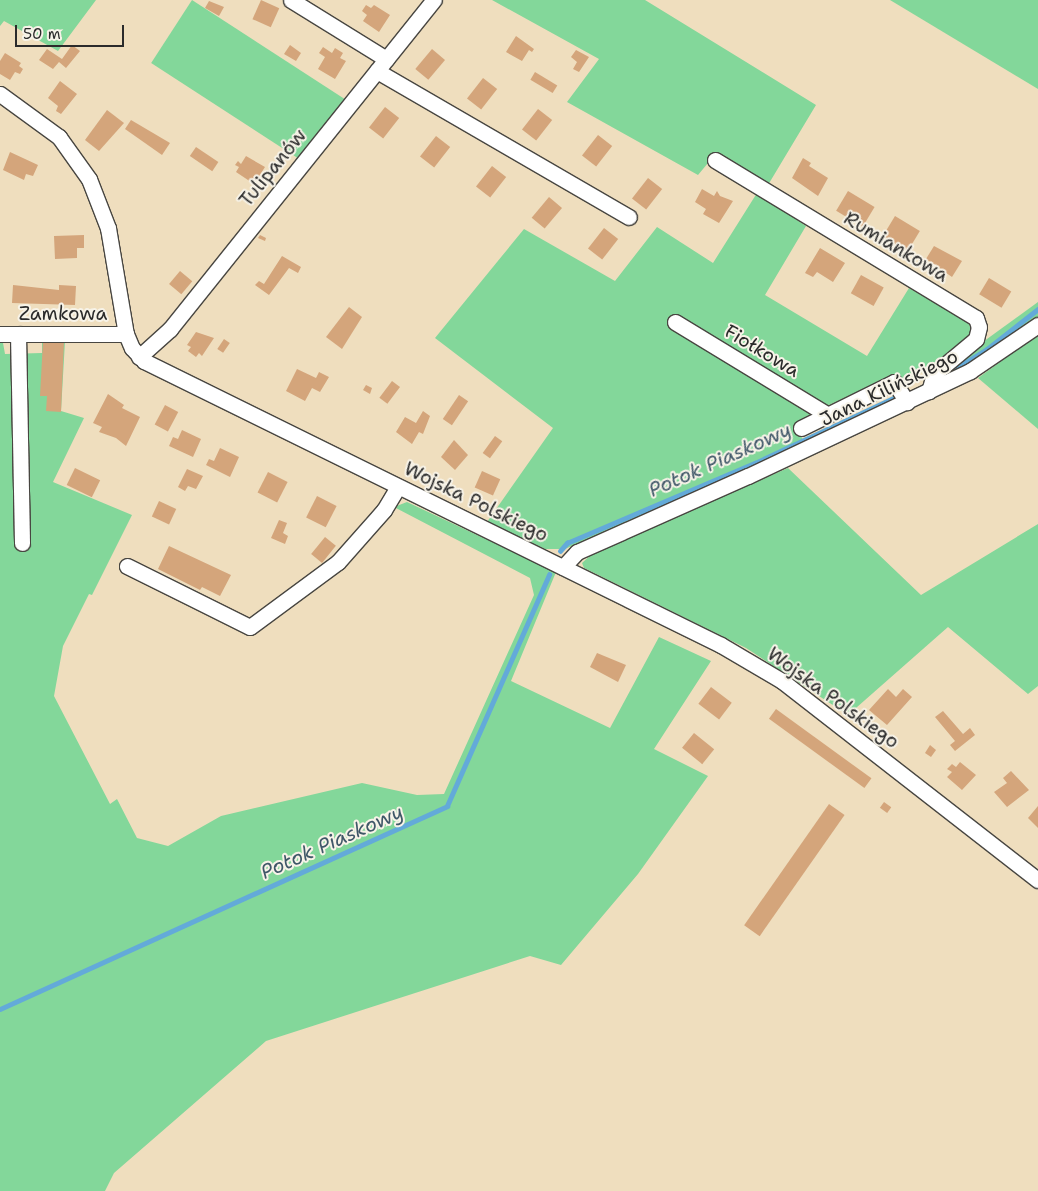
<!DOCTYPE html>
<meta charset="utf-8">
<style>
body{margin:0}
#map{position:relative;width:1038px;height:1191px;overflow:hidden;background:#efdebe;font-family:"Shantell Sans",sans-serif}
div>[style]{position:absolute}
.green>*{inset:0;background:#83d79a;transform-origin:0 0}
.stream>*{height:4.5px;margin:-2.25px;padding:0 2.25px;transform-origin:2.25px;border-radius:2.25px;background:#63aad9}
.building>*{inset:0;background:#d4a57b;transform-origin:0 0}
.roads{filter:drop-shadow(1px 0 #484641) drop-shadow(-1px 0 #484641) drop-shadow(0 1px #484641) drop-shadow(0 -1px #484641)}
.minor>*{height:15px;margin:-7.5px;padding:0 7.5px;transform-origin:7.5px;border-radius:7.5px;background:#fff}
span{translate:-50% -50%;white-space:nowrap;text-align:center;line-height:1.15;-webkit-text-stroke:4px #f7f3e8;paint-order:stroke}
.street-label{font-size:19px;color:#2b2b2b}
.water-label{font-size:20px;color:#3f5768;font-style:italic}
.scale{position:absolute;left:15px;top:25px;width:109px;height:22px;box-sizing:border-box;border:2px solid #2b2b2b;border-top:0;padding-left:6px;font-size:15px;line-height:18px;white-space:nowrap;color:#2b2b2b;-webkit-text-stroke:4px #f7f3e8;paint-order:stroke}
</style>
<div id="map">
<div class="green">
<div style="clip-path:polygon(0 0,96px 0,58px 51px,4px 21px,0 26px)"></div>
<div style="left:192px;top:0;width:182px;height:75px;rotate:33deg"></div>
<div style="clip-path:polygon(492px 0,645px 0,816px 105px,768px 185px,757px 193px,806px 226px,765px 295px,867px 356px,909px 288px,968px 322px,972px 331px,962px 344px,906px 383px,897px 373px,812px 413px,810px 419px,795px 426px,805px 443px,565px 549px,545px 549px,487px 522px,553px 428px,435px 338px,524px 229px,615px 281px,657px 227px,713px 263px,757px 193px,708px 163px,698px 175px,567px 102px,599px 59px)"></div>
<div style="clip-path:polygon(890px 0,1038px 0,1038px 89px)"></div>
<div style="clip-path:polygon(1038px 302px,1038px 319px,952px 375px,947px 368px)"></div>
<div style="clip-path:polygon(0 326px,5px 354px,42px 353px,42px 340px,65px 341px,61px 411px,84px 418px,53px 482px,132px 515px,92px 595px,89px 594px,63px 646px,54px 696px,110px 804px,117px 799px,137px 838px,168px 846px,221px 816px,362px 783px,417px 795px,444px 794px,534px 595px,530px 578px,394px 507px,407px 502px,556px 572px,511px 681px,610px 728px,659px 637px,711px 661px,654px 749px,708px 776px,638px 874px,561px 965px,530px 956px,266px 1041px,114px 1173px,105px 1191px,0 1191px)"></div>
<div style="clip-path:polygon(1038px 334px,1038px 429px,978px 378px)"></div>
<div style="clip-path:polygon(788px 468px,921px 595px,1038px 524px,1038px 686px,1028px 694px,948px 627px,848px 715px,746px 648px,584px 568px,582px 563px,593px 553px)"></div>
</div>
<div class="stream">
<div style="left:955px;top:369px;width:38px;rotate:-32deg"></div>
<div style="left:987px;top:349px;width:65px;rotate:-38.1deg"></div>
<div style="left:560px;top:551px;width:11px;rotate:-49deg"></div>
<div style="left:567px;top:543px;width:204px;rotate:-23.1deg"></div>
<div style="left:755px;top:463px;width:153px;rotate:-25.1deg"></div>
<div style="left:0;top:1009px;width:491px;rotate:-24.4deg"></div>
<div style="left:447px;top:806px;width:253px;rotate:-66.2deg"></div>
</div>
<div class="building">
<div style="left:261px;top:0;width:20px;height:21px;rotate:24deg"></div>
<div style="clip-path:polygon(209px 1px,224px 7px,219px 16px,205px 8px)"></div>
<div style="clip-path:polygon(366px 5px,371px 8px,374px 5px,390px 15px,379px 32px,363px 21px,367px 15px,362px 11px)"></div>
<div style="clip-path:polygon(516px 36px,534px 49px,532px 52px,529px 50px,522px 61px,506px 52px)"></div>
<div style="clip-path:polygon(72px 45px,80px 51px,66px 68px,59px 62px,53px 69px,39px 60px,47px 49px,62px 59px)"></div>
<div style="clip-path:polygon(290px 45px,301px 53px,296px 61px,284px 54px)"></div>
<div style="clip-path:polygon(323px 47px,332px 53px,335px 48px,343px 53px,340px 58px,346px 61px,335px 79px,318px 69px,325px 57px,319px 53px)"></div>
<div style="left:432px;top:49px;width:17px;height:26px;rotate:40deg"></div>
<div style="clip-path:polygon(576px 50px,589px 57px,579px 72px,573px 69px,577px 62px,571px 57px)"></div>
<div style="clip-path:polygon(5px 53px,21px 63px,19px 66px,23px 69px,20px 74px,15px 72px,10px 80px,0 74px,0 61px)"></div>
<div style="left:535px;top:72px;width:26px;height:9px;rotate:31deg"></div>
<div style="left:483px;top:78px;width:18px;height:26px;rotate:38deg"></div>
<div style="clip-path:polygon(60px 81px,77px 94px,61px 114px,56px 111px,58px 106px,48px 98px)"></div>
<div style="left:385px;top:107px;width:18px;height:26px;rotate:38deg"></div>
<div style="left:538px;top:109px;width:18px;height:26px;rotate:38deg"></div>
<div style="clip-path:polygon(107px 110px,124px 123px,99px 151px,85px 140px)"></div>
<div style="clip-path:polygon(131px 120px,170px 143px,162px 155px,125px 129px)"></div>
<div style="left:598px;top:135px;width:18px;height:26px;rotate:38deg"></div>
<div style="left:436px;top:136px;width:18px;height:26px;rotate:38deg"></div>
<div style="left:196px;top:147px;width:27px;height:11px;rotate:34deg"></div>
<div style="clip-path:polygon(10px 152px,38px 165px,33px 176px,26px 174px,24px 180px,3px 170px)"></div>
<div style="clip-path:polygon(246px 156px,265px 167px,254px 184px,236px 172px,239px 167px,235px 165px,238px 161px,241px 164px)"></div>
<div style="clip-path:polygon(803px 158px,811px 163px,809px 166px,828px 178px,818px 196px,792px 178px)"></div>
<div style="left:492px;top:166px;width:18px;height:26px;rotate:38deg"></div>
<div style="left:648px;top:178px;width:18px;height:26px;rotate:38deg"></div>
<div style="clip-path:polygon(702px 189px,714px 196px,717px 191px,720px 196px,733px 201px,719px 223px,703px 214px,706px 209px,695px 202px)"></div>
<div style="left:848px;top:191px;width:31px;height:23px;rotate:31deg"></div>
<div style="left:549px;top:197px;width:17px;height:27px;rotate:40deg"></div>
<div style="left:895px;top:216px;width:29px;height:24px;rotate:31deg"></div>
<div style="left:604px;top:228px;width:18px;height:26px;rotate:38deg"></div>
<div style="clip-path:polygon(84px 235px,84px 248px,77px 248px,77px 258px,55px 259px,54px 236px)"></div>
<div style="clip-path:polygon(260px 235px,266px 238px,265px 241px,258px 238px)"></div>
<div style="clip-path:polygon(934px 246px,962px 261px,952px 277px,926px 259px)"></div>
<div style="clip-path:polygon(820px 248px,845px 263px,833px 282px,817px 272px,813px 277px,805px 273px)"></div>
<div style="clip-path:polygon(282px 256px,301px 267px,298px 273px,289px 268px,269px 295px,255px 285px,259px 281px,264px 284px)"></div>
<div style="left:180px;top:271px;width:16px;height:17px;rotate:40deg"></div>
<div style="left:861px;top:275px;width:26px;height:21px;rotate:29deg"></div>
<div style="left:989px;top:278px;width:26px;height:19px;rotate:31deg"></div>
<div style="clip-path:polygon(13px 285px,59px 290px,59px 285px,76px 286px,75px 305px,12px 303px)"></div>
<div style="clip-path:polygon(349px 307px,362px 317px,342px 349px,326px 337px)"></div>
<div style="clip-path:polygon(196px 332px,214px 338px,202px 356px,199px 353px,196px 357px,188px 351px,191px 347px,187px 345px)"></div>
<div style="left:224px;top:339px;width:7px;height:12px;rotate:34deg"></div>
<div style="clip-path:polygon(43px 341px,64px 342px,61px 412px,46px 411px,47px 396px,40px 396px)"></div>
<div style="clip-path:polygon(297px 369px,316px 378px,319px 372px,329px 377px,320px 392px,312px 388px,305px 401px,286px 391px)"></div>
<div style="left:392px;top:381px;width:10px;height:21px;rotate:37deg"></div>
<div style="clip-path:polygon(366px 385px,372px 388px,370px 394px,363px 390px)"></div>
<div style="clip-path:polygon(108px 394px,124px 405px,122px 408px,140px 417px,126px 446px,116px 438px,99px 432px,102px 427px,93px 423px)"></div>
<div style="left:459px;top:395px;width:11px;height:29px;rotate:34deg"></div>
<div style="left:165px;top:405px;width:15px;height:22px;rotate:28deg"></div>
<div style="clip-path:polygon(423px 411px,430px 416px,423px 434px,419px 432px,412px 444px,396px 432px,405px 417px,416px 423px)"></div>
<div style="clip-path:polygon(182px 430px,201px 439px,193px 457px,169px 446px,173px 437px,178px 439px)"></div>
<div style="left:495px;top:436px;width:9px;height:21px;rotate:36deg"></div>
<div style="clip-path:polygon(454px 440px,468px 455px,455px 470px,441px 457px)"></div>
<div style="clip-path:polygon(220px 448px,239px 457px,230px 477px,206px 465px,209px 459px,214px 461px)"></div>
<div style="left:75px;top:468px;width:28px;height:19px;rotate:26deg"></div>
<div style="clip-path:polygon(187px 469px,203px 476px,196px 489px,188px 486px,185px 491px,178px 487px)"></div>
<div style="left:482px;top:471px;width:20px;height:18px;rotate:24deg"></div>
<div style="left:268px;top:472px;width:22px;height:23px;rotate:27deg"></div>
<div style="left:317px;top:496px;width:22px;height:24px;rotate:27deg"></div>
<div style="left:159px;top:501px;width:19px;height:17px;rotate:25deg"></div>
<div style="clip-path:polygon(279px 520px,287px 523px,283px 533px,288px 536px,285px 544px,271px 538px)"></div>
<div style="left:325px;top:537px;width:14px;height:22px;rotate:39deg"></div>
<div style="clip-path:polygon(169px 546px,231px 575px,220px 596px,202px 587px,200px 590px,158px 569px)"></div>
<div style="clip-path:polygon(597px 653px,626px 665px,618px 682px,590px 667px)"></div>
<div style="left:711px;top:687px;width:26px;height:21px;rotate:37deg"></div>
<div style="clip-path:polygon(888px 689px,896px 697px,903px 689px,912px 697px,887px 725px,869px 710px)"></div>
<div style="left:776px;top:709px;width:118px;height:12px;rotate:36deg"></div>
<div style="clip-path:polygon(943px 711px,963px 734px,970px 728px,975px 735px,955px 751px,950px 745px,955px 741px,935px 717px)"></div>
<div style="left:694px;top:733px;width:26px;height:19px;rotate:39deg"></div>
<div style="clip-path:polygon(930px 745px,936px 750px,931px 757px,925px 753px)"></div>
<div style="clip-path:polygon(960px 762px,976px 775px,962px 790px,947px 777px,952px 772px,947px 769px,952px 764px,956px 767px)"></div>
<div style="clip-path:polygon(1011px 771px,1029px 790px,1007px 807px,994px 792px,1007px 783px,1003px 778px)"></div>
<div style="left:884px;top:802px;width:9px;height:7px;rotate:36deg"></div>
<div style="left:829px;top:804px;width:19px;height:148px;rotate:35deg"></div>
<div style="clip-path:polygon(1038px 806px,1038px 828px,1028px 818px)"></div>
</div>
<div class="roads">
<div class="minor">
<div style="left:291px;top:0;width:112px;rotate:31.8deg"></div>
<div style="left:377px;top:71px;width:291px;rotate:30.1deg"></div>
<div style="left:0;top:94px;width:73px;rotate:36.1deg"></div>
<div style="left:59px;top:137px;width:52px;rotate:54.5deg"></div>
<div style="left:89px;top:179px;width:53px;rotate:68.8deg"></div>
<div style="left:108px;top:228px;width:108px;rotate:80.4deg"></div>
<div style="left:126px;top:334px;width:15px;rotate:67deg"></div>
<div style="left:132px;top:348px;width:18px;rotate:47deg"></div>
<div style="left:144px;top:361px;width:643px;rotate:26.21deg"></div>
<div style="left:721px;top:645px;width:71px;rotate:30.5deg"></div>
<div style="left:782px;top:681px;width:324px;rotate:37.9deg"></div>
<div style="left:715px;top:160px;width:305px;rotate:31.2deg"></div>
<div style="left:976px;top:318px;width:9px;rotate:72deg"></div>
<div style="left:979px;top:327px;width:12px;rotate:104deg"></div>
<div style="left:976px;top:339px;width:55px;rotate:140.2deg"></div>
<div style="left:934px;top:374px;width:18px;rotate:106deg"></div>
<div style="left:675px;top:322px;width:179px;rotate:31.3deg"></div>
<div style="left:0;top:334px;width:126px"></div>
<div style="left:18px;top:334px;width:209px;rotate:88.9deg"></div>
<div style="left:139px;top:357px;width:42px;rotate:-42.1deg"></div>
<div style="left:170px;top:329px;width:422px;rotate:-51.3deg"></div>
<div style="left:801px;top:428px;width:104px;rotate:-26.3deg"></div>
<div style="left:894px;top:382px;width:24px;rotate:57deg"></div>
<div style="left:127px;top:566px;width:137px;rotate:26.4deg"></div>
<div style="left:250px;top:627px;width:109px;rotate:-36.5deg"></div>
<div style="left:338px;top:562px;width:69px;rotate:-48.5deg"></div>
<div style="left:384px;top:510px;width:27px;rotate:-59deg"></div>
<div style="left:563px;top:567px;width:21px;rotate:-47deg"></div>
<div style="left:577px;top:552px;width:187px;rotate:-24deg"></div>
<div style="left:748px;top:476px;width:246px;rotate:-25.3deg"></div>
<div style="left:970px;top:371px;width:82px;rotate:-34.1deg"></div>
</div>
</div>
<div class="street-label">
<span style="left:273px;top:168px;rotate:-51deg">Tulipanów</span>
<span style="left:896px;top:247px;rotate:31deg">Rumiankowa</span>
<span style="left:63px;top:314px">Zamkowa</span>
<span style="left:762px;top:351px;rotate:31deg">Fiołkowa</span>
<span style="left:889px;top:388px;rotate:-26deg">Jana Kilińskiego</span>
<span style="left:476px;top:502px;rotate:26deg">Wojska Polskiego</span>
<span style="left:833px;top:698px;rotate:36deg">Wojska Polskiego</span>
</div>
<div class="water-label">
<span style="left:720px;top:460px;rotate:-24deg">Potok Piaskowy</span>
<span style="left:332px;top:842px;rotate:-24deg">Potok Piaskowy</span>
</div>
<div class="scale">50 m</div>
</div>
